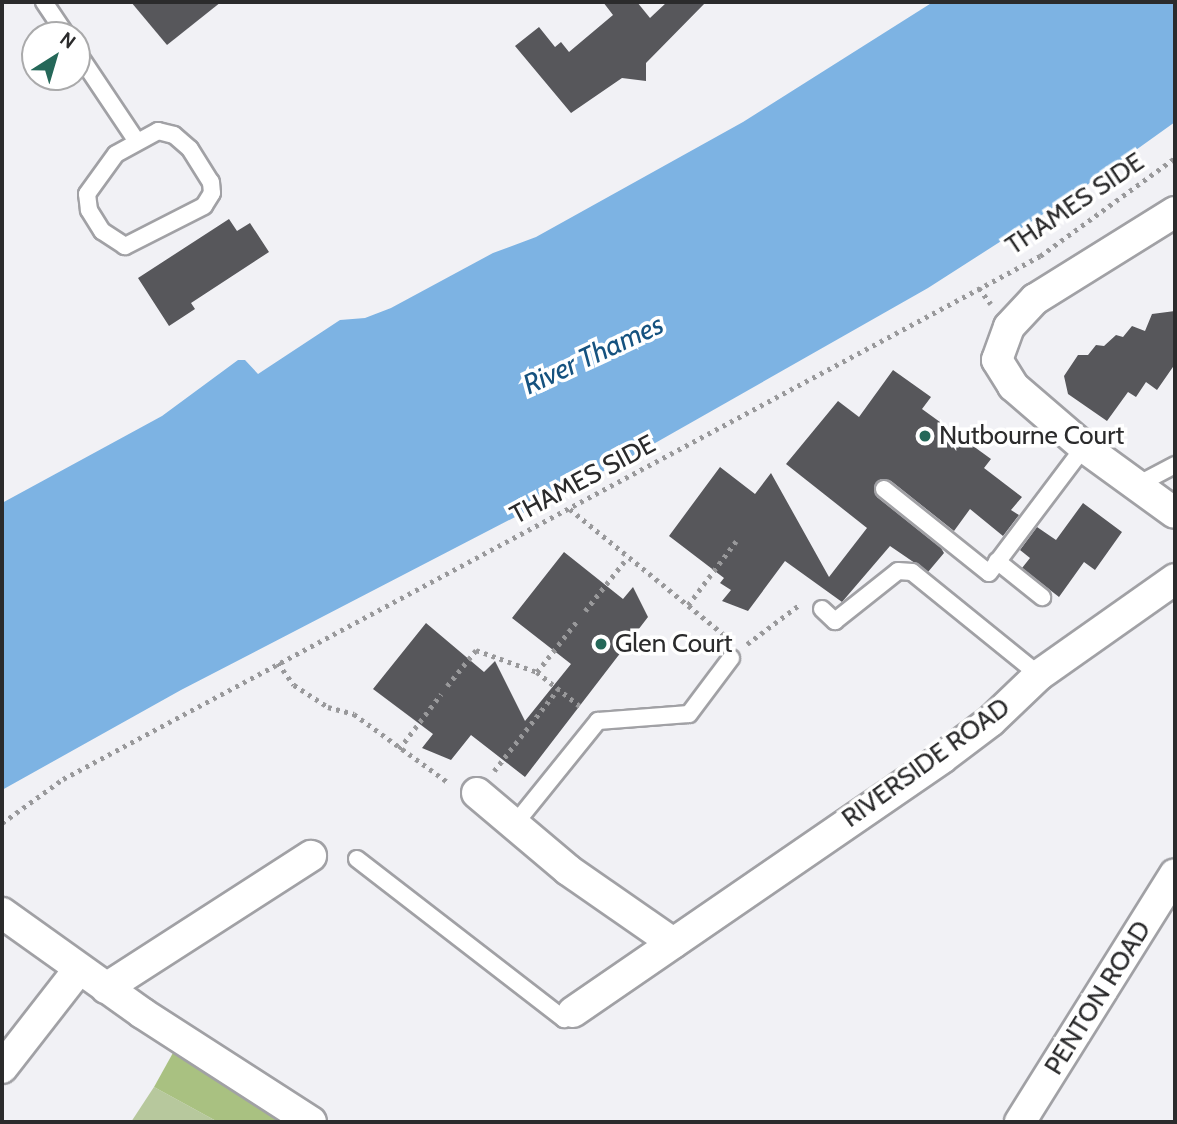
<!DOCTYPE html>
<style>
body{margin:0}
#map{position:relative;width:1177px;height:1124px;overflow:hidden;background:#f1f1f5;font-family:Cabin,sans-serif}
div>[style]{position:absolute}
.green>*{inset:0;background:#b7c89d}
.forest>*{inset:0;background:#a9c181}
.water>*{inset:0;background:#7db3e3}
.building>*{inset:0;background:#57575b}
.path>*{height:4.5px;margin-top:-2.25px;transform-origin:0;background:repeating-linear-gradient(90deg,#99999b 0 3.5px,transparent 0 8.5px)}
.roads{filter:drop-shadow(2px 0 #a1a1a5) drop-shadow(-2px 0 #a1a1a5) drop-shadow(0 2px #a1a1a5) drop-shadow(0 -2px #a1a1a5)}
.service>*{height:16px;margin:-8px;padding:0 8px;transform-origin:8px;border-radius:8px;background:#fff}
.minor>*{height:30px;margin:-15px;padding:0 15px;transform-origin:15px;border-radius:15px;background:#fff}
.dots>*{width:19px;height:19px;translate:-50% -50%;box-sizing:border-box;border:4px solid #fff;border-radius:50%}
span{translate:-50% -50%;white-space:nowrap;text-align:center;line-height:1.15;-webkit-text-stroke:7px #fff;paint-order:stroke}
.street-label{font-size:26px;color:#2b2b2c}
.poi-label{font-size:26px;color:#2b2b2c}
.left{translate:0 -50%;text-align:left}
.water-label{font-size:28px;color:#15527f;font-style:italic}
.frame{position:absolute;inset:0;border:4px solid #2b2b2c;pointer-events:none}
.north{position:absolute;left:21px;top:21px;width:70px;height:70px;box-sizing:border-box;background:#fff;border:2px solid #aaaaab;border-radius:50%;rotate:37deg;font-size:19px;font-weight:700;line-height:28px;text-align:center;color:#2b2b2c}
.north::after{content:'';display:block;margin:auto;width:24px;height:32px;background:#256859;clip-path:polygon(50% 0,100% 100%,50% 72%,0 100%)}
</style>
<div id="map">
<div class="green">
<div style="clip-path:polygon(154px 1087px,218px 1122px,131px 1122px)"></div>
</div>
<div class="forest">
<div style="clip-path:polygon(174px 1051px,285px 1122px,218px 1122px,154px 1087px)"></div>
</div>
<div class="water">
<div style="clip-path:polygon(933px 2px,1175px 2px,1175px 122px,1073px 195px,928px 288px,627px 459px,181px 690px,2px 790px,2px 503px,162px 416px,238px 360px,245px 360px,258px 374px,340px 320px,365px 318px,391px 308px,493px 253px,536px 237px,743px 122px)"></div>
</div>
<div class="building">
<div style="clip-path:polygon(131px 2px,221px 2px,167px 45px)"></div>
<div style="clip-path:polygon(603px 2px,637px 2px,650px 18px,667px 2px,706px 2px,646px 63px,646px 81px,622px 78px,571px 113px,515px 46px,539px 27px,555px 47px,561px 42px,569px 52px,613px 15px)"></div>
<div style="clip-path:polygon(229px 219px,237px 231px,250px 223px,269px 252px,191px 303px,195px 309px,169px 326px,138px 278px)"></div>
<div style="clip-path:polygon(1175px 311px,1175px 364px,1157px 390px,1146px 382px,1136px 397px,1128px 392px,1107px 421px,1068px 394px,1064px 376px,1078px 355px,1088px 355px,1096px 345px,1104px 346px,1116px 335px,1123px 337px,1132px 326px,1145px 331px,1152px 314px)"></div>
<div style="clip-path:polygon(893px 370px,931px 397px,922px 409px,991px 459px,984px 468px,1022px 497px,1011px 510px,1019px 515px,1003px 536px,970px 509px,954px 531px,891px 481px,881px 479px,874px 487px,877px 497px,941px 548px,944px 553px,928px 572px,890px 546px,842px 602px,785px 561px,748px 611px,722px 601px,731px 590px,720px 583px,724px 578px,669px 536px,720px 467px,755px 494px,771px 473px,829px 577px,867px 528px,786px 464px,838px 401px,859px 417px)"></div>
<div style="clip-path:polygon(1083px 503px,1122px 532px,1095px 570px,1084px 562px,1059px 597px,1022px 568px,1030px 558px,1020px 550px,1037px 527px,1056px 540px)"></div>
<div style="clip-path:polygon(564px 552px,623px 599px,633px 587px,648px 617px,525px 777px,471px 735px,451px 760px,422px 748px,433px 734px,373px 689px,426px 623px,484px 672px,495px 661px,525px 721px,571px 664px,512px 618px)"></div>
</div>
<div class="path">
<div style="left:979px;top:288px;width:20px;rotate:53deg"></div>
<div style="left:570px;top:509px;width:203px;rotate:39.2deg"></div>
<div style="left:688px;top:605px;width:80px;rotate:-53.1deg"></div>
<div style="left:585px;top:611px;width:68px;rotate:-51.6deg"></div>
<div style="left:747px;top:644px;width:65px;rotate:-36.9deg"></div>
<div style="left:278px;top:663px;width:27px;rotate:54deg"></div>
<div style="left:294px;top:685px;width:40px;rotate:32.9deg"></div>
<div style="left:328px;top:707px;width:27px;rotate:15deg"></div>
<div style="left:354px;top:714px;width:117px;rotate:36deg"></div>
<div style="left:537px;top:672px;width:65px;rotate:-51.9deg"></div>
<div style="left:447px;top:686px;width:46px;rotate:-51.1deg"></div>
<div style="left:476px;top:650px;width:65px;rotate:19.8deg"></div>
<div style="left:537px;top:672px;width:56px;rotate:38.5deg"></div>
<div style="left:399px;top:749px;width:69px;rotate:-52.6deg"></div>
<div style="left:494px;top:771px;width:104px;rotate:-52deg"></div>
<div style="left:2px;top:823px;width:75px;rotate:-35.8deg"></div>
<div style="left:63px;top:779px;width:1108px;rotate:-28.16deg"></div>
<div style="left:1040px;top:256px;width:167px;rotate:-36deg"></div>
</div>
<div class="roads">
<div class="service">
<div style="left:44px;top:2px;width:40px;rotate:56deg"></div>
<div style="left:77px;top:52px;width:106px;rotate:56.2deg"></div>
<div style="left:158px;top:131px;width:16px;rotate:14deg"></div>
<div style="left:174px;top:135px;width:21px;rotate:41deg"></div>
<div style="left:190px;top:149px;width:39px;rotate:58deg"></div>
<div style="left:211px;top:182px;width:11px;rotate:85deg"></div>
<div style="left:212px;top:193px;width:15px;rotate:122deg"></div>
<div style="left:204px;top:206px;width:89px;rotate:153.1deg"></div>
<div style="left:125px;top:246px;width:27px;rotate:-147deg"></div>
<div style="left:102px;top:231px;width:25px;rotate:-122deg"></div>
<div style="left:89px;top:210px;width:16px;rotate:-97deg"></div>
<div style="left:87px;top:194px;width:49px;rotate:-54.1deg"></div>
<div style="left:116px;top:154px;width:48px;rotate:-28.7deg"></div>
<div style="left:1137px;top:485px;width:43px;rotate:-27.8deg"></div>
<div style="left:884px;top:489px;width:134px;rotate:38.7deg"></div>
<div style="left:989px;top:573px;width:158px;rotate:-53deg"></div>
<div style="left:997px;top:561px;width:58px;rotate:38.7deg"></div>
<div style="left:822px;top:609px;width:18px;rotate:43deg"></div>
<div style="left:835px;top:621px;width:80px;rotate:-38.4deg"></div>
<div style="left:898px;top:571px;width:14px;rotate:4deg"></div>
<div style="left:912px;top:572px;width:164px;rotate:39deg"></div>
<div style="left:514px;top:825px;width:134px;rotate:-51.1deg"></div>
<div style="left:598px;top:721px;width:91px;rotate:-4.4deg"></div>
<div style="left:689px;top:714px;width:70px;rotate:-53.1deg"></div>
<div style="left:357px;top:859px;width:262px;rotate:37.7deg"></div>
<div style="left:564px;top:1019px;width:11px;rotate:-38deg"></div>
</div>
<div class="minor">
<div style="left:1175px;top:212px;width:165px;rotate:148.1deg"></div>
<div style="left:1035px;top:299px;width:38px;rotate:133deg"></div>
<div style="left:1009px;top:327px;width:35px;rotate:110deg"></div>
<div style="left:997px;top:360px;width:31px;rotate:58deg"></div>
<div style="left:1013px;top:386px;width:94px;rotate:40.7deg"></div>
<div style="left:1084px;top:447px;width:112px;rotate:36deg"></div>
<div style="left:477px;top:793px;width:119px;rotate:40.2deg"></div>
<div style="left:568px;top:870px;width:128px;rotate:34.8deg"></div>
<div style="left:2px;top:913px;width:172px;rotate:35.5deg"></div>
<div style="left:142px;top:1013px;width:201px;rotate:32.8deg"></div>
<div style="left:106px;top:988px;width:244px;rotate:-32.8deg"></div>
<div style="left:573px;top:1012px;width:448px;rotate:-34.5deg"></div>
<div style="left:942px;top:758px;width:61px;rotate:-37.1deg"></div>
<div style="left:991px;top:721px;width:66px;rotate:-43.8deg"></div>
<div style="left:1039px;top:675px;width:166px;rotate:-35.2deg"></div>
<div style="left:2px;top:1068px;width:125px;rotate:-52.1deg"></div>
<div style="left:1020px;top:1122px;width:292px;rotate:-58deg"></div>
</div>
</div>
<div class="dots">
<div style="left:925px;top:436px;background:#256859"></div>
<div style="left:601px;top:644px;background:#256859"></div>
</div>
<div class="street-label">
<span style="left:1075px;top:204px;rotate:-34deg">THAMES SIDE</span>
<span style="left:583px;top:480px;rotate:-28deg">THAMES SIDE</span>
<span style="left:926px;top:763px;rotate:-36deg">RIVERSIDE ROAD</span>
<span style="left:1098px;top:998px;rotate:-58deg">PENTON ROAD</span>
</div>
<div class="poi-label">
<span class="left" style="left:939px;top:436px">Nutbourne Court</span>
<span class="left" style="left:615px;top:644px">Glen Court</span>
</div>
<div class="water-label">
<span style="left:593px;top:354px;rotate:-25deg">River Thames</span>
</div>
<div class="frame"></div>
<div class="north">N</div>
</div>
